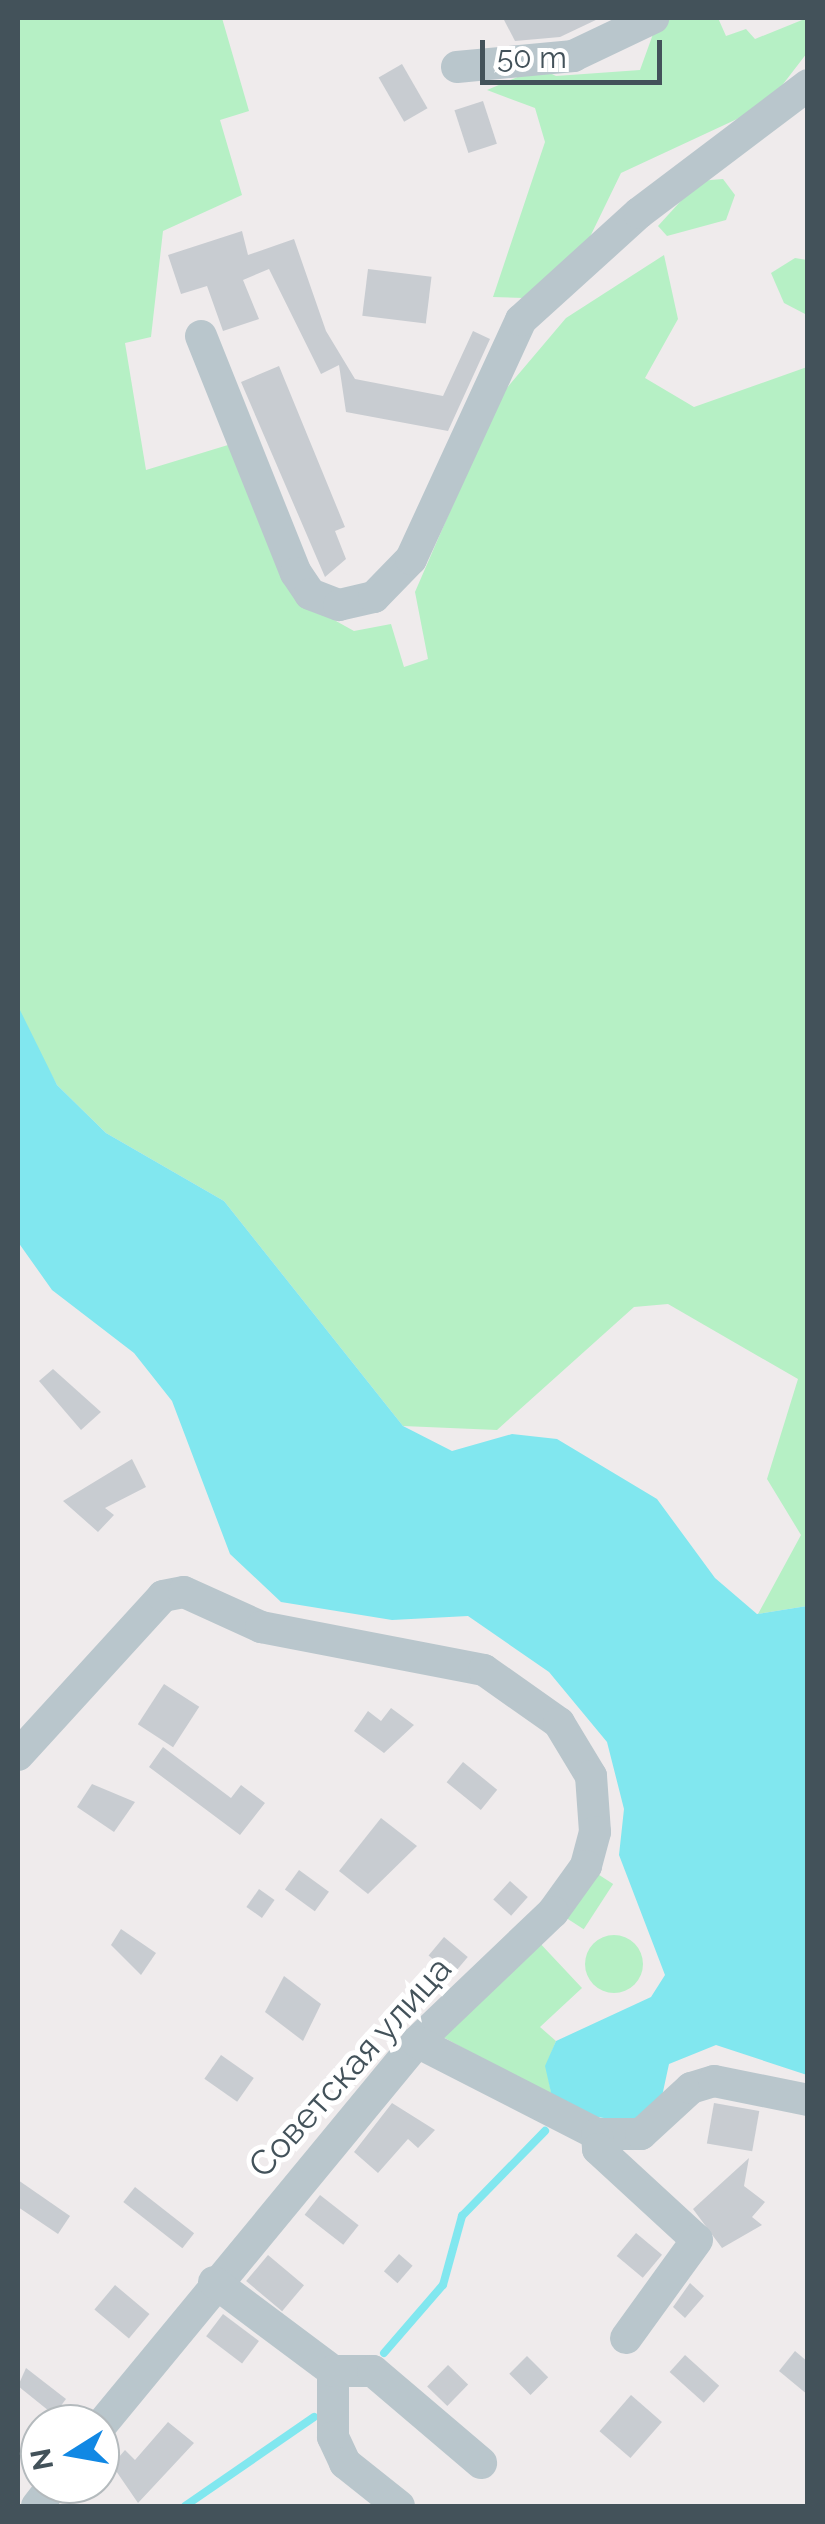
<!DOCTYPE html>
<meta charset="utf-8">
<style>
body{margin:0}
#map{position:relative;width:825px;height:2524px;overflow:hidden;background:#efebec;font-family:Raleway,sans-serif}
div>[style]{position:absolute}
.green>*{inset:0;background:#b6f0c5;transform-origin:0 0}
.round{border-radius:50%}
.water>*{inset:0;background:#81e7ef}
.stream>*{height:8px;margin:-4px;padding:0 4px;transform-origin:4px;border-radius:4px;background:#81e7ef}
.building>*{inset:0;background:#c8ccd1;transform-origin:0 0}
.minor>*{height:32px;margin:-16px;padding:0 16px;transform-origin:16px;border-radius:16px;background:#b9c6cc}
span{translate:-50% -50%;white-space:nowrap;text-align:center;line-height:1.15;-webkit-text-stroke:10px #fff;paint-order:stroke}
.street-label{font-size:35px;color:#43525a}
.frame{position:absolute;inset:0;border:20px solid #43525a;pointer-events:none}
.north{position:absolute;left:20px;top:2404px;width:100px;height:100px;box-sizing:border-box;background:#fff;border:2px solid #b4babd;border-radius:50%;rotate:259deg;font-size:28px;font-weight:700;line-height:40px;text-align:center;color:#43525a}
.north::after{content:'';display:block;margin:auto;width:35px;height:45px;background:#1188e4;clip-path:polygon(50% 0,100% 100%,50% 72%,0 100%)}
.scale{position:absolute;left:480px;top:40px;width:182px;height:45px;box-sizing:border-box;border:5px solid #43525a;border-top:0;padding-left:12px;font-size:30px;line-height:35px;white-space:nowrap;color:#43525a;-webkit-text-stroke:8px #fff;paint-order:stroke}
</style>
<div id="map">
<div class="green">
<div style="clip-path:polygon(18px 18px,222px 18px,249px 111px,220px 120px,242px 195px,163px 231px,151px 337px,125px 343px,146px 470px,228px 445px,300px 601px,354px 631px,391px 624px,404px 667px,428px 659px,415px 592px,500px 396px,566px 318px,664px 255px,678px 319px,645px 378px,694px 407px,807px 367px,807px 1606px,758px 1614px,801px 1535px,767px 1479px,798px 1379px,668px 1304px,634px 1307px,497px 1430px,403px 1426px,224px 1201px,106px 1133px,57px 1085px,19px 1015px)"></div>
<div style="clip-path:polygon(669px 18px,718px 18px,726px 36px,746px 29px,755px 39px,807px 18px,807px 53px,767px 105px,621px 173px,588px 241px,524px 298px,493px 297px,545px 142px,535px 108px,487px 90px,539px 68px,556px 76px,640px 70px,657px 23px)"></div>
<div style="clip-path:polygon(723px 179px,735px 195px,726px 220px,667px 236px,658px 226px,699px 181px)"></div>
<div style="clip-path:polygon(795px 258px,807px 260px,807px 315px,784px 303px,771px 273px)"></div>
<div style="left:593px;top:1871px;width:24px;height:54px;rotate:33deg"></div>
<div class="round" style="left:585px;top:1935px;width:58px;height:58px"></div>
<div style="clip-path:polygon(536px 1939px,582px 1988px,540px 2027px,556px 2041px,546px 2066px,552px 2097px,443px 2037px)"></div>
</div>
<div class="water">
<div style="clip-path:polygon(18px 1006px,57px 1085px,106px 1133px,224px 1201px,403px 1426px,452px 1451px,512px 1434px,557px 1439px,657px 1499px,715px 1578px,757px 1614px,807px 1606px,807px 2075px,716px 2045px,669px 2064px,661px 2101px,632px 2122px,590px 2116px,552px 2097px,545px 2066px,556px 2041px,651px 1997px,665px 1975px,619px 1855px,624px 1809px,607px 1742px,549px 1672px,468px 1616px,392px 1620px,281px 1602px,230px 1554px,172px 1401px,134px 1353px,52px 1290px,18px 1242px)"></div>
</div>
<div class="stream">
<div style="left:384px;top:2353px;width:90px;rotate:-49.1deg"></div>
<div style="left:443px;top:2285px;width:72px;rotate:-74.6deg"></div>
<div style="left:462px;top:2216px;width:119px;rotate:-45.7deg"></div>
<div style="left:185px;top:2506px;width:157px;rotate:-34.6deg"></div>
</div>
<div class="building">
<div style="clip-path:polygon(503px 18px,600px 18px,560px 37px,515px 41px)"></div>
<div style="left:402px;top:64px;width:51px;height:27px;rotate:60deg"></div>
<div style="left:483px;top:101px;width:45px;height:30px;rotate:72deg"></div>
<div style="clip-path:polygon(242px 231px,248px 255px,294px 239px,326px 331px,355px 379px,443px 396px,473px 331px,490px 339px,448px 431px,346px 412px,339px 365px,321px 374px,269px 269px,243px 280px,259px 319px,223px 331px,207px 286px,181px 294px,168px 255px)"></div>
<div style="left:368px;top:269px;width:64px;height:47px;rotate:7deg"></div>
<div style="clip-path:polygon(279px 366px,345px 527px,335px 531px,346px 559px,325px 577px,241px 382px)"></div>
<div style="clip-path:polygon(53px 1369px,101px 1412px,81px 1430px,39px 1381px)"></div>
<div style="clip-path:polygon(132px 1459px,146px 1487px,105px 1508px,114px 1515px,98px 1532px,63px 1501px)"></div>
<div style="left:164px;top:1684px;width:42px;height:48px;rotate:33deg"></div>
<div style="clip-path:polygon(391px 1708px,414px 1725px,384px 1753px,354px 1731px,368px 1711px,381px 1721px)"></div>
<div style="clip-path:polygon(163px 1747px,231px 1798px,241px 1785px,265px 1803px,240px 1835px,149px 1767px)"></div>
<div style="left:463px;top:1762px;width:44px;height:26px;rotate:39deg"></div>
<div style="clip-path:polygon(92px 1784px,135px 1802px,114px 1832px,77px 1807px)"></div>
<div style="clip-path:polygon(381px 1818px,417px 1846px,368px 1894px,339px 1871px)"></div>
<div style="left:299px;top:1870px;width:37px;height:24px;rotate:36deg"></div>
<div style="left:510px;top:1881px;width:24px;height:25px;rotate:42deg"></div>
<div style="left:259px;top:1889px;width:19px;height:22px;rotate:35deg"></div>
<div style="clip-path:polygon(121px 1929px,156px 1953px,141px 1975px,111px 1945px)"></div>
<div style="left:444px;top:1937px;width:31px;height:24px;rotate:40deg"></div>
<div style="clip-path:polygon(284px 1976px,321px 2004px,303px 2041px,265px 2012px)"></div>
<div style="left:221px;top:2055px;width:40px;height:29px;rotate:35deg"></div>
<div style="clip-path:polygon(392px 2103px,435px 2130px,418px 2148px,408px 2139px,378px 2173px,354px 2152px)"></div>
<div style="left:714px;top:2103px;width:46px;height:41px;rotate:10deg"></div>
<div style="clip-path:polygon(749px 2158px,744px 2186px,765px 2202px,752px 2217px,762px 2225px,722px 2248px,693px 2209px)"></div>
<div style="clip-path:polygon(18px 2180px,70px 2216px,58px 2234px,18px 2207px)"></div>
<div style="left:135px;top:2187px;width:75px;height:19px;rotate:38deg"></div>
<div style="left:320px;top:2195px;width:49px;height:25px;rotate:38deg"></div>
<div style="left:636px;top:2233px;width:34px;height:30px;rotate:40deg"></div>
<div style="left:399px;top:2254px;width:18px;height:23px;rotate:41deg"></div>
<div style="left:268px;top:2255px;width:47px;height:34px;rotate:40deg"></div>
<div style="clip-path:polygon(690px 2283px,704px 2296px,685px 2318px,673px 2307px)"></div>
<div style="left:115px;top:2285px;width:45px;height:32px;rotate:40deg"></div>
<div style="left:223px;top:2314px;width:45px;height:28px;rotate:37deg"></div>
<div style="clip-path:polygon(795px 2351px,808px 2362px,808px 2395px,779px 2371px)"></div>
<div style="left:685px;top:2355px;width:46px;height:23px;rotate:42deg"></div>
<div style="left:527px;top:2356px;width:30px;height:25px;rotate:45deg"></div>
<div style="left:448px;top:2365px;width:28px;height:30px;rotate:44deg"></div>
<div style="clip-path:polygon(26px 2368px,66px 2399px,54px 2415px,18px 2386px)"></div>
<div style="left:631px;top:2395px;width:41px;height:48px;rotate:41deg"></div>
<div style="clip-path:polygon(168px 2422px,194px 2443px,138px 2503px,112px 2465px,125px 2450px,135px 2460px)"></div>
</div>
<div class="minor">
<div style="left:457px;top:67px;width:117px;rotate:-5.4deg"></div>
<div style="left:573px;top:56px;width:89px;rotate:-25.4deg"></div>
<div style="left:201px;top:336px;width:255px;rotate:68.2deg"></div>
<div style="left:296px;top:573px;width:25px;rotate:56deg"></div>
<div style="left:310px;top:594px;width:31px;rotate:21deg"></div>
<div style="left:339px;top:605px;width:36px;rotate:-13deg"></div>
<div style="left:374px;top:597px;width:53px;rotate:-45.8deg"></div>
<div style="left:411px;top:559px;width:263px;rotate:-65.3deg"></div>
<div style="left:521px;top:320px;width:159px;rotate:-42.2deg"></div>
<div style="left:639px;top:213px;width:212px;rotate:-37.1deg"></div>
<div style="left:18px;top:1755px;width:215px;rotate:-47.6deg"></div>
<div style="left:163px;top:1596px;width:21px;rotate:-11deg"></div>
<div style="left:184px;top:1592px;width:85px;rotate:24.4deg"></div>
<div style="left:261px;top:1627px;width:227px;rotate:10.9deg"></div>
<div style="left:484px;top:1670px;width:92px;rotate:35.2deg"></div>
<div style="left:559px;top:1723px;width:62px;rotate:58.9deg"></div>
<div style="left:591px;top:1776px;width:56px;rotate:85.9deg"></div>
<div style="left:595px;top:1832px;width:35px;rotate:105deg"></div>
<div style="left:586px;top:1866px;width:57px;rotate:125.7deg"></div>
<div style="left:553px;top:1912px;width:188px;rotate:136.3deg"></div>
<div style="left:417px;top:2042px;width:498px;rotate:129.5deg"></div>
<div style="left:417px;top:2042px;width:202px;rotate:27.1deg"></div>
<div style="left:597px;top:2134px;width:44px"></div>
<div style="left:641px;top:2134px;width:68px;rotate:-42.6deg"></div>
<div style="left:691px;top:2088px;width:24px;rotate:-17deg"></div>
<div style="left:714px;top:2081px;width:96px;rotate:11.4deg"></div>
<div style="left:597px;top:2134px;width:15px;rotate:86deg"></div>
<div style="left:598px;top:2149px;width:134px;rotate:42.6deg"></div>
<div style="left:697px;top:2240px;width:121px;rotate:125.9deg"></div>
<div style="left:214px;top:2282px;width:149px;rotate:36.8deg"></div>
<div style="left:333px;top:2371px;width:66px;rotate:90deg"></div>
<div style="left:333px;top:2437px;width:29px;rotate:65deg"></div>
<div style="left:345px;top:2463px;width:69px;rotate:38.5deg"></div>
<div style="left:333px;top:2371px;width:40px"></div>
<div style="left:373px;top:2371px;width:142px;rotate:40.4deg"></div>
<div style="left:37px;top:2506px;width:28px;rotate:-52deg"></div>
</div>
<div class="street-label">
<span style="left:350px;top:2067px;rotate:-48deg">Советская улица</span>
</div>
<div class="frame"></div>
<div class="north">N</div>
<div class="scale">50 m</div>
</div>
